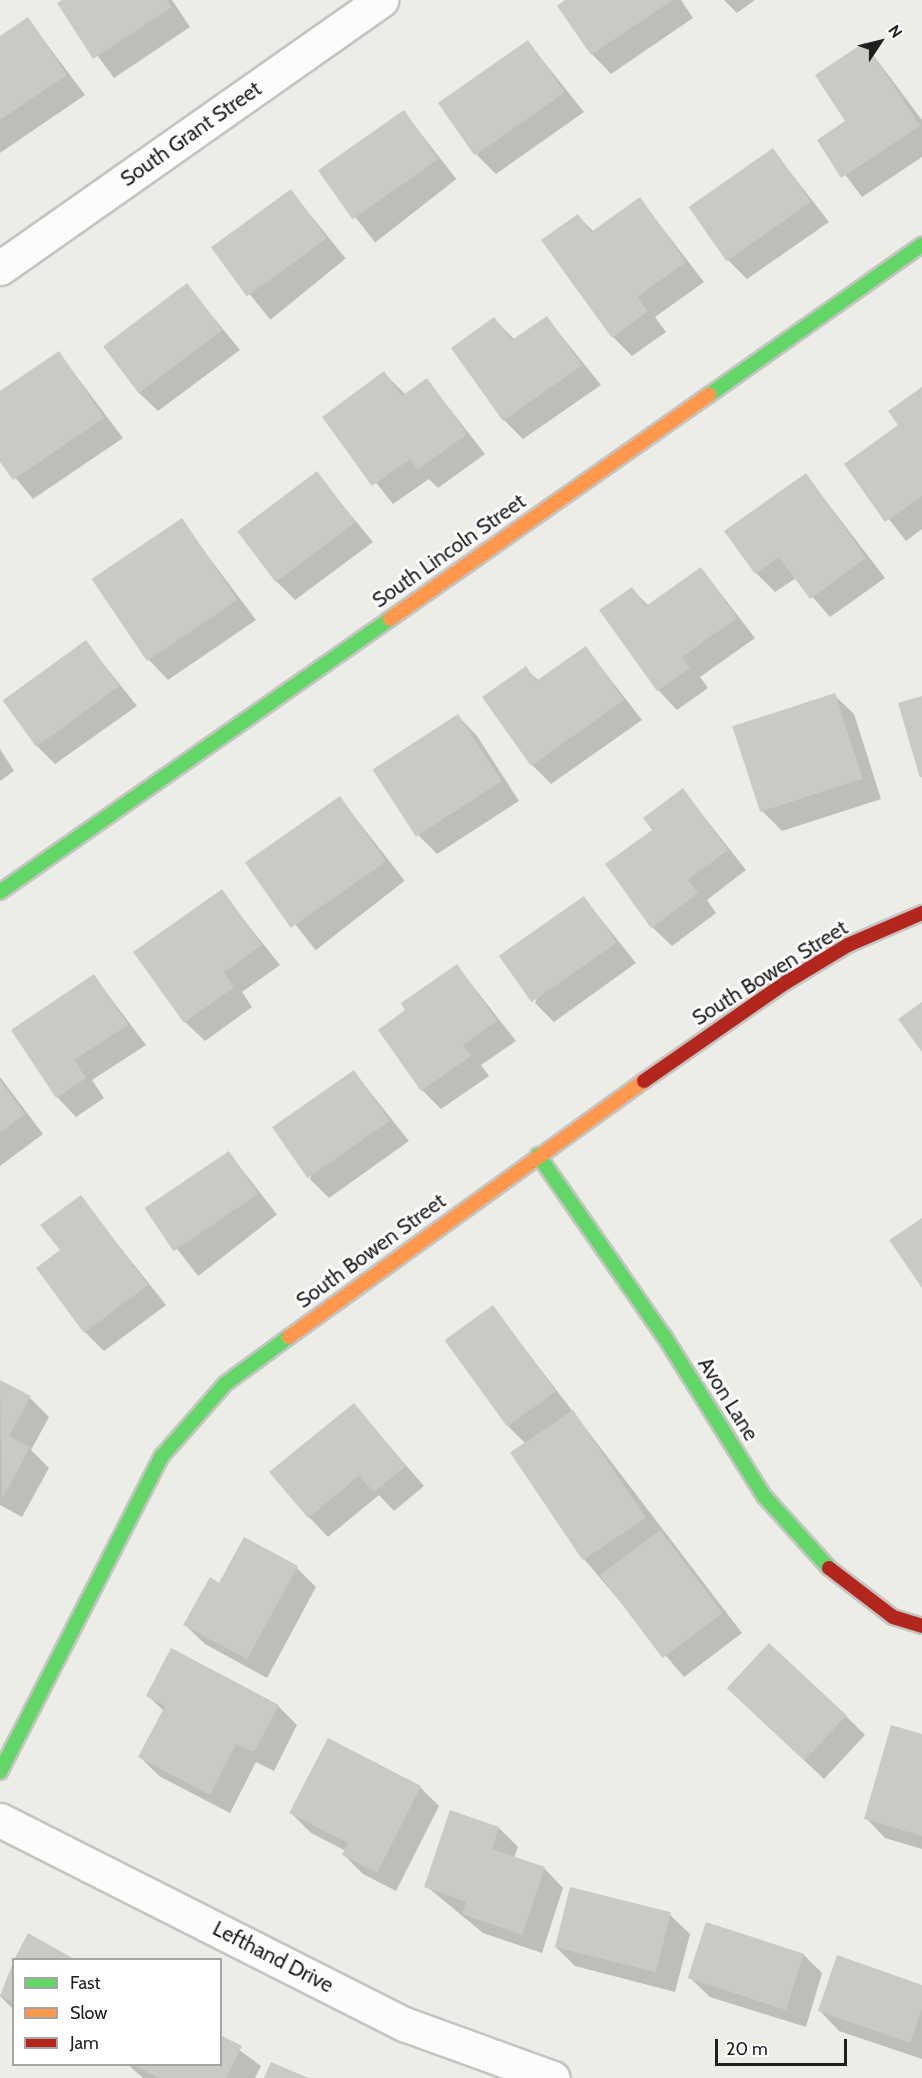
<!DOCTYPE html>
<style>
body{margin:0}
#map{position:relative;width:922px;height:2078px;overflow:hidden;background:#edede8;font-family:Cabin,sans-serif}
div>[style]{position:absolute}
.shadow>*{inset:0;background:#0003;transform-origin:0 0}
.building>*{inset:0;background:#cacac5;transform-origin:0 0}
.roads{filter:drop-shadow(2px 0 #c4c4c2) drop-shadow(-2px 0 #c4c4c2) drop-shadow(0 2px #c4c4c2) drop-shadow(0 -2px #c4c4c2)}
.street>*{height:33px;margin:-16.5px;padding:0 16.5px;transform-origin:16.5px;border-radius:16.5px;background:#fcfcfc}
.fast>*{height:14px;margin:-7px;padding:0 7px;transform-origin:7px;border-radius:7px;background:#63d668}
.slow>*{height:14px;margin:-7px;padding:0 7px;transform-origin:7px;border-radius:7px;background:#ff974d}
.jam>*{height:14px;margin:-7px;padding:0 7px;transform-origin:7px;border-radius:7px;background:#b3261e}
span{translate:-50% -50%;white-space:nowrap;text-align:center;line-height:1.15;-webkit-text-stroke:5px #fff;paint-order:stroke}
.street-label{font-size:21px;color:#1f1f1f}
.legend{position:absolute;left:12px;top:1958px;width:210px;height:108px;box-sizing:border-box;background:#fff;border:2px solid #a5a5a5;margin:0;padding:8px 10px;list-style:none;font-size:18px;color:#1f1f1f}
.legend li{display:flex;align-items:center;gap:12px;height:30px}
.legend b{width:30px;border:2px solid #a5a5a5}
.north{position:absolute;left:850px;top:12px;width:60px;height:60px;-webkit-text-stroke:4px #fff;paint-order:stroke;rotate:55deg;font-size:16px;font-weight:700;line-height:24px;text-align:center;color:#1f1f1f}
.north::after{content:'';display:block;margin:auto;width:21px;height:27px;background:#1f1f1f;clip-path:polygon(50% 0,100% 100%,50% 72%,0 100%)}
.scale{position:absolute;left:715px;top:2039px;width:132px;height:27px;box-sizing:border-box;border:3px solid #1f1f1f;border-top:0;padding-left:8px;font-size:18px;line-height:21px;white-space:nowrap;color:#1f1f1f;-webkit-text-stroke:4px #fff;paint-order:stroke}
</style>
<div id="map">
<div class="shadow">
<div style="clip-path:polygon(65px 0,172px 0,190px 27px,114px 78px,59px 4px)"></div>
<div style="clip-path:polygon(568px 0,681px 0,693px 18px,611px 74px,592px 54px)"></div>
<div style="clip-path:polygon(724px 0,755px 0,737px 13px)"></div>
<div style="clip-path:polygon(28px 19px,85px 95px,0 153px,0 38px)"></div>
<div style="clip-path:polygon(528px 42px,584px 112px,496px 174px,477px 155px)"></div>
<div style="clip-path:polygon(865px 44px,922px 120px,922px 157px,862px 197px,819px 140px,848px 122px)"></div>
<div style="left:404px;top:112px;width:85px;height:103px;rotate:52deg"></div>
<div style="clip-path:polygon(773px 150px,829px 222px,747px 279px,728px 260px)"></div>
<div style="left:291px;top:191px;width:87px;height:97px;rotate:51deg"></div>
<div style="clip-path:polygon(640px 199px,704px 282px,655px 317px,666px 332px,632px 356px,613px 337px,578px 216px,594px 232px)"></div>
<div style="clip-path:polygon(187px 285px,240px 350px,158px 411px,138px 392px)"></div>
<div style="clip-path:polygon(547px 318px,601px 385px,523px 439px,504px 420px,494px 319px,515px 340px)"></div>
<div style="clip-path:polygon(59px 353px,123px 438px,33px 499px,0 459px,0 393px)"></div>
<div style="clip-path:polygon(384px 373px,406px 395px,427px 380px,485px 454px,438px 488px,429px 479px,393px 504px,324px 417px)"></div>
<div style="clip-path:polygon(922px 388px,922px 529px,906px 541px,846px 464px,900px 426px)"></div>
<div style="clip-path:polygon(316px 473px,373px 542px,295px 600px,276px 581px)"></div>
<div style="clip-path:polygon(806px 475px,885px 578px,830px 617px,796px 578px,775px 592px,756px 573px)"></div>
<div style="clip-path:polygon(181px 520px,256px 620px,168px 680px,149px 660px)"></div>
<div style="clip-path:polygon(701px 568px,755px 638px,700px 677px,708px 688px,677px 710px,658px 690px,632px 589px,649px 606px)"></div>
<div style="clip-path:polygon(86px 642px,137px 706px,55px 764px,36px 745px)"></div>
<div style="clip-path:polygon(586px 648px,642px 720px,551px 784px,532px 765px,525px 668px,539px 681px)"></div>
<div style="clip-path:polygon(834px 695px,854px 714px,881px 799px,782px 831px,763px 812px,735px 728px)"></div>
<div style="clip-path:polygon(458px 716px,477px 736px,519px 801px,437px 854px,418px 835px)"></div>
<div style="clip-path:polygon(0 749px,14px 771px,0 781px)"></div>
<div style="clip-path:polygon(683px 790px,746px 870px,707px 900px,716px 913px,672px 946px,652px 927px,654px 830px)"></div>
<div style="left:340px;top:798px;width:105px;height:113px;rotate:52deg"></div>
<div style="clip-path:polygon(221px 891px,280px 965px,242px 992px,252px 1007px,205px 1041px,185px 1022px)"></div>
<div style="clip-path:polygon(584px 898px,636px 963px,554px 1022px,535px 1003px)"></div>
<div style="clip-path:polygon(457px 966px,516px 1041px,481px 1065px,489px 1076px,441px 1109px,422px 1090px,407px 1011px)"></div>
<div style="clip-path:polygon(94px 976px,146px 1045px,92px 1080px,104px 1098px,76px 1117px,57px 1097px)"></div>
<div style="clip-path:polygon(354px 1072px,409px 1141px,329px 1198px,310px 1179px)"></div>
<div style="clip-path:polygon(0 1077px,43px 1134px,0 1166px)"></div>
<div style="left:229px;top:1153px;width:78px;height:100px;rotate:52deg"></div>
<div style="clip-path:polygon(80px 1197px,166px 1305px,104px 1351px,85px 1332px,62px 1250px)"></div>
<div style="clip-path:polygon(493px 1307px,742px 1633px,684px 1677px,584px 1559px,526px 1444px,509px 1427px)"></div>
<div style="clip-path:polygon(0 1381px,30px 1398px,49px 1417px,31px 1450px,49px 1468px,22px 1517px,0 1505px)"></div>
<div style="clip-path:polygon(354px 1405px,424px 1486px,394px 1511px,379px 1495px,328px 1537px,309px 1517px)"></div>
<div style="clip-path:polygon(297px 1568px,316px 1587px,267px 1678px,205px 1644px,185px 1625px,220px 1585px)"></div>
<div style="clip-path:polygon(148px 1696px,278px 1706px,297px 1725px,274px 1771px,256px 1762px,230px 1813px,159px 1776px,140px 1757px,164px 1711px)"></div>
<div style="clip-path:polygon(748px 1707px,846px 1716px,865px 1735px,824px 1779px)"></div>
<div style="clip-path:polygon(922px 1736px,922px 1849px,885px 1838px,866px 1818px)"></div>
<div style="clip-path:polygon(420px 1787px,439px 1806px,396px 1891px,363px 1874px,344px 1855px,346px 1851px,311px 1833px,291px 1813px)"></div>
<div style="clip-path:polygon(499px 1828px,518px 1847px,514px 1858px,544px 1868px,563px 1888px,542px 1953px,483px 1933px,426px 1886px)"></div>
<div style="clip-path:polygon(670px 1915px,690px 1934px,675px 1992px,575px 1966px,556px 1947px)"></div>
<div style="clip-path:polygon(803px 1954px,822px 1973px,806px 2027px,710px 1997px,690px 1978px)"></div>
<div style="clip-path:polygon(14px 1963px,14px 2010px,0 1996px)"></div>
<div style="clip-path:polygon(922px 1986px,922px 2059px,839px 2031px,820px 2011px)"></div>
<div style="clip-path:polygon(220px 2036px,261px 2066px,255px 2078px,143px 2078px,127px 2064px,220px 2064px)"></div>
</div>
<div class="building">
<div style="clip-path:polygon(62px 0,167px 0,172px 7px,93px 59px,57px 3px)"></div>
<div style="clip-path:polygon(565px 0,673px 0,591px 55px,557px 6px)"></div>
<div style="clip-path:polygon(28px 17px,67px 75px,0 120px,0 36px)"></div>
<div style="left:528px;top:40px;width:64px;height:110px;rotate:55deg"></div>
<div style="clip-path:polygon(865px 42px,920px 126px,841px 178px,817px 140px,845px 121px,815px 75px)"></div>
<div style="left:404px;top:110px;width:60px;height:105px;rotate:55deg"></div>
<div style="left:773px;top:148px;width:66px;height:103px;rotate:55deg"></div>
<div style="left:291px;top:189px;width:61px;height:99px;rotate:54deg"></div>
<div style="clip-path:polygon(640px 197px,686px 262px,637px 297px,648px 311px,612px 338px,541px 240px,578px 214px,591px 232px)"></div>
<div style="left:187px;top:283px;width:59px;height:105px;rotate:53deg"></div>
<div style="clip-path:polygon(547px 316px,582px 365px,503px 421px,451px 348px,494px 317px,512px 340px)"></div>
<div style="clip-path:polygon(59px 351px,104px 418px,13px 480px,0 462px,0 391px)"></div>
<div style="clip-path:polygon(384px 371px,402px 396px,427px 378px,467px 434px,418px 470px,410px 459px,372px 486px,322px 417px)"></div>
<div style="clip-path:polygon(922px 387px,922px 496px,885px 522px,844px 464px,898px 425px,888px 411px)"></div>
<div style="left:317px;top:471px;width:64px;height:100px;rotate:53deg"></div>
<div style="clip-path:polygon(806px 473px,866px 558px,810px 599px,779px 557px,755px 574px,724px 531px)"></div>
<div style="left:182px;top:518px;width:99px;height:109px;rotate:56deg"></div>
<div style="clip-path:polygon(701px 567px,737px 618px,682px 657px,690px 668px,657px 691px,599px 610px,632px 587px,646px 606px)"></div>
<div style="left:86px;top:640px;width:57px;height:103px;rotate:54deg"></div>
<div style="clip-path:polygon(586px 646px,624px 700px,531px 766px,482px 697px,526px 666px,536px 681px)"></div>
<div style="left:835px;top:693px;width:90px;height:108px;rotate:72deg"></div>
<div style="clip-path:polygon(922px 696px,922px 777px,920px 778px,898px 703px)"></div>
<div style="left:458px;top:714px;width:80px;height:102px;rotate:57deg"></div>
<div style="clip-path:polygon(683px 788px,728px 850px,688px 880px,698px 893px,651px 928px,605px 864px,652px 830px,643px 818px)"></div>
<div style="left:340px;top:796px;width:80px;height:116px;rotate:55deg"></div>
<div style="clip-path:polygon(222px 889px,262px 945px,224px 972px,234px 987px,184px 1023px,133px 952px)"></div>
<div style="left:584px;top:896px;width:57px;height:104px;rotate:55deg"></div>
<div style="clip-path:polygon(457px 964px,497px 1021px,463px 1045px,471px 1056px,421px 1091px,378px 1030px,405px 1010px,401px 1003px)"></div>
<div style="clip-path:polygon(94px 974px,128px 1025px,74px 1060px,86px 1078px,56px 1098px,11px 1030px)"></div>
<div style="clip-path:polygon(922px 1002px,922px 1052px,898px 1019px)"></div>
<div style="left:354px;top:1070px;width:62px;height:100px;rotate:55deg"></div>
<div style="clip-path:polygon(0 1080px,25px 1114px,0 1132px)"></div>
<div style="left:229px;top:1151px;width:52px;height:102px;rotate:56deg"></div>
<div style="clip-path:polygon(81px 1195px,148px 1285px,84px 1333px,36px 1268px,60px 1250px,40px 1225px)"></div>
<div style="clip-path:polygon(922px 1218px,922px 1288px,889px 1240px)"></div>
<div style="left:493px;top:1305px;width:107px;height:60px;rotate:54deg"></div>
<div style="clip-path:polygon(0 1380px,31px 1396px,9px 1436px,30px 1447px,2px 1499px)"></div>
<div style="clip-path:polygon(354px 1403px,406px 1466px,374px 1492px,359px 1476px,308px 1518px,269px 1472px)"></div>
<div style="left:573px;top:1410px;width:130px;height:76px;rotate:56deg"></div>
<div style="left:660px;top:1530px;width:104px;height:75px;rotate:53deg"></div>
<div style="clip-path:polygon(244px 1537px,298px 1566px,247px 1659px,183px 1625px,210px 1577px,219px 1583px)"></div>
<div style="left:769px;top:1643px;width:106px;height:62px;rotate:43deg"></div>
<div style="clip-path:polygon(171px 1648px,279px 1705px,254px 1752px,236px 1744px,210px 1795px,138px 1757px,165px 1706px,146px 1696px)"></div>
<div style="clip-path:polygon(891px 1725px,922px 1734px,922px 1836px,864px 1819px)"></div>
<div style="clip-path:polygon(328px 1738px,421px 1786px,377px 1873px,342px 1855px,348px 1843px,289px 1813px)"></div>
<div style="clip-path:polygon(450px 1810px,499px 1827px,492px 1849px,545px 1867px,522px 1935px,462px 1914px,466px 1902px,424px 1887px)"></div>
<div style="left:570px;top:1887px;width:104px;height:62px;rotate:14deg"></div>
<div style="left:706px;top:1922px;width:103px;height:59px;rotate:18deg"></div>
<div style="clip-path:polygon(28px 1933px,76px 1960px,14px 1960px)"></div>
<div style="clip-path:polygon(837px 1955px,922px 1985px,922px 2008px,910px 2043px,818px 2011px)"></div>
<div style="clip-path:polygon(14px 1960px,14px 2003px,0 1996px)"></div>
<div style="clip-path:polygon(220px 2035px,242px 2046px,226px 2078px,159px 2078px,133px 2064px,220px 2064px)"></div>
<div style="clip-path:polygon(271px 2062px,308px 2078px,264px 2078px)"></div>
</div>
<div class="roads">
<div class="street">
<div style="left:0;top:268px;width:466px;rotate:-35.1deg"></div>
<div style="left:0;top:1820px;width:453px;rotate:26.8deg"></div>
<div style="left:404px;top:2024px;width:158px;rotate:19.9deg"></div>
</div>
<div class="fast">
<div style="left:709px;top:395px;width:261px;rotate:-35.2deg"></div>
<div style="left:0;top:892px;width:476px;rotate:-35deg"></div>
<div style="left:538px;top:1155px;width:221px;rotate:55.2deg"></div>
<div style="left:664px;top:1336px;width:189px;rotate:58deg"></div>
<div style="left:764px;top:1496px;width:97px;rotate:47.9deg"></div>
<div style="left:0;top:1772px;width:355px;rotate:-62.9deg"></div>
<div style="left:162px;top:1456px;width:96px;rotate:-48.8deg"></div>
<div style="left:225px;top:1384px;width:79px;rotate:-36.3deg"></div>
</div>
<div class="slow">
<div style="left:390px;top:619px;width:390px;rotate:-35.1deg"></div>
<div style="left:289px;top:1337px;width:438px;rotate:-35.8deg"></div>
</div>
<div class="jam">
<div style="left:644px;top:1081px;width:172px;rotate:-34.8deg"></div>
<div style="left:785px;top:983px;width:74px;rotate:-31.1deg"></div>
<div style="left:848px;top:945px;width:81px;rotate:-23.4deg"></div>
<div style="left:829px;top:1568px;width:81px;rotate:37.4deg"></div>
<div style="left:893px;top:1617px;width:30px;rotate:17deg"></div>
</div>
</div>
<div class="street-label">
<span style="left:191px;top:134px;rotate:-35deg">South Grant Street</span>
<span style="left:449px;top:551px;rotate:-35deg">South Lincoln Street</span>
<span style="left:770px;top:973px;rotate:-32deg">South Bowen Street</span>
<span style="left:371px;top:1251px;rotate:-36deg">South Bowen Street</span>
<span style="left:728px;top:1399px;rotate:58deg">Avon Lane</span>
<span style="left:273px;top:1957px;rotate:27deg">Lefthand Drive</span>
</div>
<ul class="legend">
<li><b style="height:8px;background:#63d668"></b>Fast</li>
<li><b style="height:8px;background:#ff974d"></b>Slow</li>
<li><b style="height:8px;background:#b3261e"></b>Jam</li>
</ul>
<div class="north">N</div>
<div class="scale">20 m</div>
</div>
